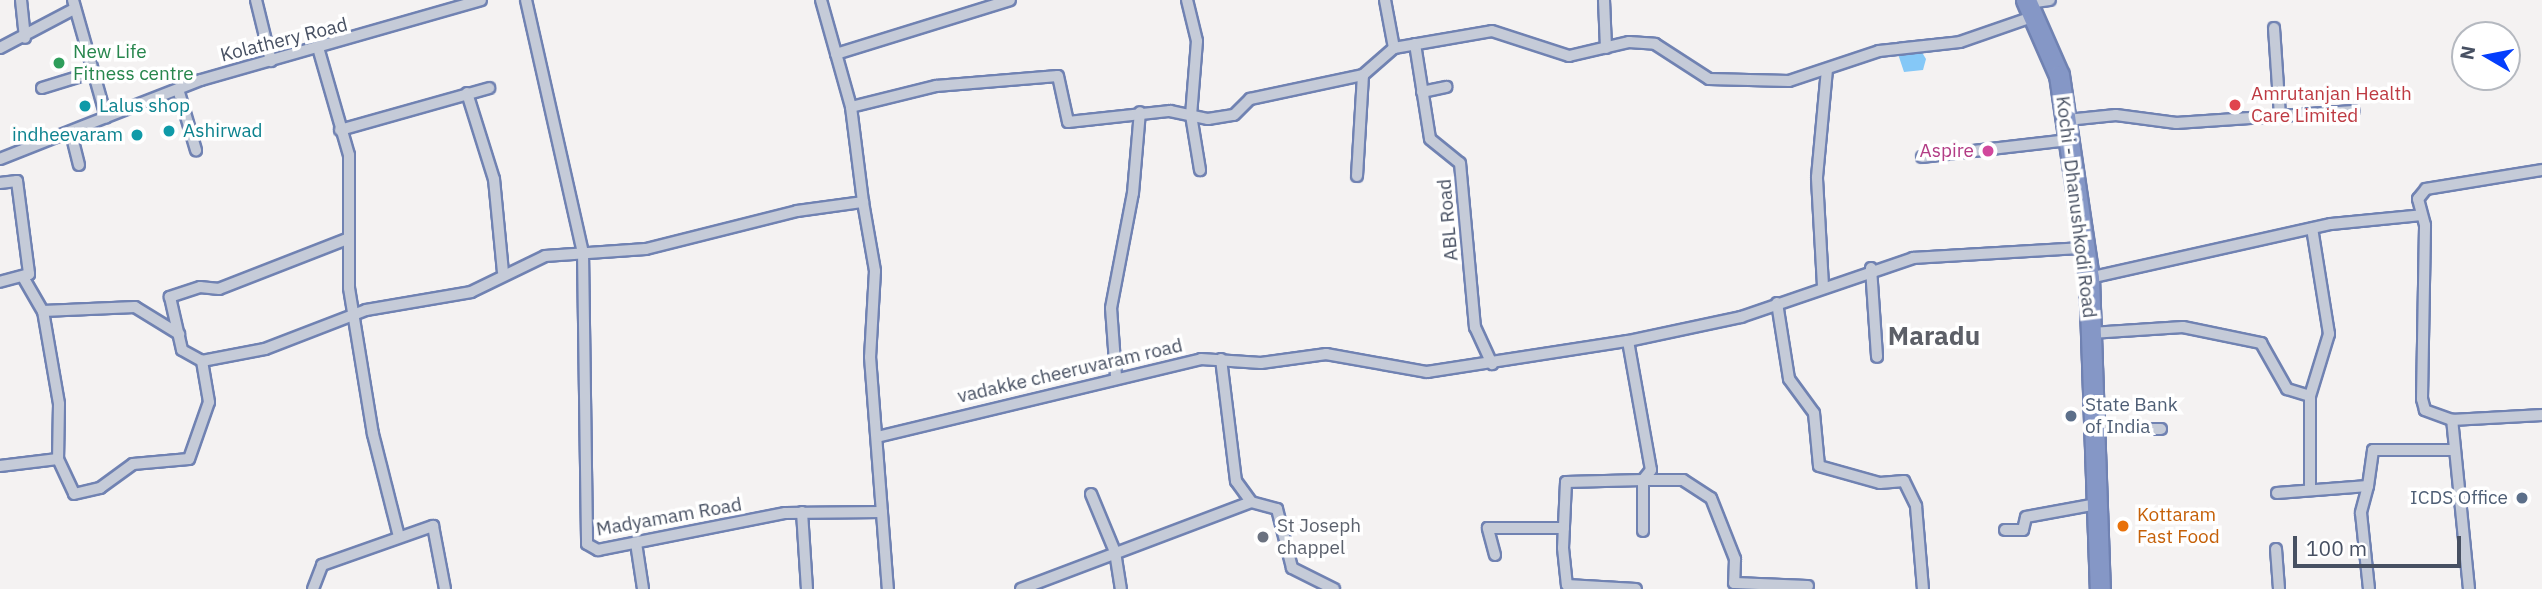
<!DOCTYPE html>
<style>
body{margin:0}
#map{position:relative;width:2542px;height:589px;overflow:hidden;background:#f4f2f2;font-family:"IBM Plex Sans",sans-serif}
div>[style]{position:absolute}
.water>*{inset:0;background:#85c8f7}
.roads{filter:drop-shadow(2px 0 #7082b2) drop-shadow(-2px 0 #7082b2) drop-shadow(0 2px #7082b2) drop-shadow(0 -2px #7082b2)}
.street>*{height:10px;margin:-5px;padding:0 5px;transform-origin:5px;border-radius:5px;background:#c5cbd8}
.highway>*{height:19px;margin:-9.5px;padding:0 9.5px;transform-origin:9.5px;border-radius:9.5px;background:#8597c6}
.dots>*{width:19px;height:19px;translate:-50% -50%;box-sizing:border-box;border:4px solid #fff;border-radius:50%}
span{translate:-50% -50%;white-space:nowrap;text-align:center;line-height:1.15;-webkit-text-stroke:7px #fff;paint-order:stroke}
.street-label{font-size:19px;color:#475062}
.leisure-label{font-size:19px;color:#27864d}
.left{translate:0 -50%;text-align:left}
.health-label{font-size:19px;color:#be3a42}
.culture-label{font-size:19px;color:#0d838f}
.right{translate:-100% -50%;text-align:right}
.hotel-label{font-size:19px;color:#b23c85}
.service-label{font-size:19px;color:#4e5e75}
.food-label{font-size:19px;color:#c56008}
.worship-label{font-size:19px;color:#5b616d}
.district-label{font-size:26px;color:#5d6068;font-weight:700}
.north{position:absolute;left:2451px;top:21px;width:70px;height:70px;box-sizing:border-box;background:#fff;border:2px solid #b5b9c0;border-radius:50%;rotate:280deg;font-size:19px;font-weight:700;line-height:28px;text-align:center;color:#475062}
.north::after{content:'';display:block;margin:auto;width:24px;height:32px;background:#053efc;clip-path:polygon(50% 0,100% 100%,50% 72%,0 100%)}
.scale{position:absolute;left:2293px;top:536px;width:168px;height:32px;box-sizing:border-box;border:4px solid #475062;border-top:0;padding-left:9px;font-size:21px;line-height:24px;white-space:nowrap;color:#475062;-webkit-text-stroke:5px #fff;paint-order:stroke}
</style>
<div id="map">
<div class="water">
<div style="clip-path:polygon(1896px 48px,1920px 49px,1926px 59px,1923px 70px,1904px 72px)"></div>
</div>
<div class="roads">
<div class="street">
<div style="left:21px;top:0;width:38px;rotate:84deg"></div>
<div style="left:73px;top:0;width:122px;rotate:74.2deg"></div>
<div style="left:106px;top:117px;width:102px;rotate:-21.3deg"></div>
<div style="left:201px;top:80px;width:291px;rotate:-15.9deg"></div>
<div style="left:256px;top:0;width:63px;rotate:76.2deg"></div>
<div style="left:526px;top:0;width:258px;rotate:77.3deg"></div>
<div style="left:583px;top:252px;width:292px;rotate:89.2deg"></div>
<div style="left:587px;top:544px;width:13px;rotate:29deg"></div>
<div style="left:598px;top:550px;width:191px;rotate:-11.2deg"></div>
<div style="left:785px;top:513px;width:97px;rotate:-0.6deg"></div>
<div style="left:821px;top:0;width:111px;rotate:74.3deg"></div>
<div style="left:851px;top:107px;width:96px;rotate:82.8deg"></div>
<div style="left:1187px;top:0;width:42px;rotate:76.3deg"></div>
<div style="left:1197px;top:41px;width:74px;rotate:94.6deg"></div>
<div style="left:1191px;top:115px;width:56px;rotate:80.7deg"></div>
<div style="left:1385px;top:0;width:49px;rotate:79.4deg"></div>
<div style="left:1604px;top:0;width:48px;rotate:87.6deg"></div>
<div style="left:2028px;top:3px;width:22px;rotate:-8deg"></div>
<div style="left:2274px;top:28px;width:88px;rotate:86.1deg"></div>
<div style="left:1415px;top:44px;width:96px;rotate:81deg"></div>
<div style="left:1430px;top:139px;width:38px;rotate:39deg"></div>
<div style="left:1460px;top:163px;width:165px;rotate:84.8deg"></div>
<div style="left:1475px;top:327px;width:41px;rotate:65.3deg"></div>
<div style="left:0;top:48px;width:84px;rotate:-27.8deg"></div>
<div style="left:319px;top:51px;width:108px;rotate:73.9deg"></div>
<div style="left:349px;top:155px;width:133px;rotate:90deg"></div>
<div style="left:349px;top:288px;width:148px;rotate:80.7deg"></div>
<div style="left:373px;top:434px;width:106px;rotate:75.8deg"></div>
<div style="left:836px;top:54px;width:182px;rotate:-17.2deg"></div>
<div style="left:42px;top:88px;width:51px;rotate:-17deg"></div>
<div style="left:178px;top:89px;width:64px;rotate:73.6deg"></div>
<div style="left:1422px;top:92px;width:25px;rotate:-12deg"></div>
<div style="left:467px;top:93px;width:90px;rotate:72.6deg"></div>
<div style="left:494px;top:179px;width:93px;rotate:84.5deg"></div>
<div style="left:851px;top:107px;width:88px;rotate:-13.9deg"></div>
<div style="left:936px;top:86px;width:122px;rotate:-4.7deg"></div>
<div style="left:1058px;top:76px;width:47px;rotate:77.7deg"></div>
<div style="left:1068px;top:122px;width:103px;rotate:-6.2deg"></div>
<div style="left:1170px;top:111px;width:39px;rotate:12deg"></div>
<div style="left:1208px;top:119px;width:26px;rotate:-9deg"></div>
<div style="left:1234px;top:115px;width:23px;rotate:-45deg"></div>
<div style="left:1250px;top:99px;width:116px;rotate:-12deg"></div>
<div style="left:1363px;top:75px;width:41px;rotate:-41.1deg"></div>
<div style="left:1394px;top:48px;width:99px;rotate:-9.8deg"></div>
<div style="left:1492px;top:31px;width:81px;rotate:18deg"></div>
<div style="left:1569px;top:56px;width:62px;rotate:-13.1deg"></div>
<div style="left:1629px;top:42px;width:26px;rotate:4deg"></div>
<div style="left:1655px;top:44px;width:64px;rotate:32.9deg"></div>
<div style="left:1709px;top:79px;width:80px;rotate:1.4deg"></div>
<div style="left:1789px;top:81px;width:95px;rotate:-18.4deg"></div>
<div style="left:1879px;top:51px;width:81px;rotate:-6.3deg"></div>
<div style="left:1960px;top:42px;width:79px;rotate:-19.1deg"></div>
<div style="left:2067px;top:120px;width:49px;rotate:-5.8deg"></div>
<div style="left:2116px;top:115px;width:61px;rotate:7.6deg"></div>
<div style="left:2176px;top:123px;width:178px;rotate:-3.9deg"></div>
<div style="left:340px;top:130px;width:155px;rotate:-15.7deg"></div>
<div style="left:71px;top:133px;width:33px;rotate:76deg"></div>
<div style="left:1922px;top:157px;width:147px;rotate:-6.6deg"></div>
<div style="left:0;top:159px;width:114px;rotate:-21.6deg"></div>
<div style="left:1357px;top:176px;width:101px;rotate:-86.6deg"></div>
<div style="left:0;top:183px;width:17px;rotate:-7deg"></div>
<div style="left:17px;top:181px;width:94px;rotate:82.6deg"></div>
<div style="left:29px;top:274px;width:30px;rotate:165deg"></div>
<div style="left:347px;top:239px;width:137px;rotate:158.7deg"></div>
<div style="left:219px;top:289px;width:19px;rotate:-174deg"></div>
<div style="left:200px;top:287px;width:32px;rotate:162deg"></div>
<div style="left:170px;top:297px;width:54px;rotate:77.2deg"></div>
<div style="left:182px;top:350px;width:23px;rotate:29deg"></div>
<div style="left:202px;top:361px;width:64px;rotate:-10.8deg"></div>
<div style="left:265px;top:349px;width:108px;rotate:-21.1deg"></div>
<div style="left:366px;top:310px;width:107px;rotate:-9.7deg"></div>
<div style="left:471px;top:292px;width:82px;rotate:-25.9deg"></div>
<div style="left:545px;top:256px;width:101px;rotate:-4deg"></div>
<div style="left:646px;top:249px;width:156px;rotate:-14.1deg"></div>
<div style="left:797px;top:211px;width:67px;rotate:-7.8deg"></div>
<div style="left:863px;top:202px;width:70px;rotate:80.1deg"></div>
<div style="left:875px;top:271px;width:86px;rotate:93.3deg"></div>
<div style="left:870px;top:357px;width:233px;rotate:85.6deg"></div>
<div style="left:1871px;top:268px;width:89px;rotate:86.1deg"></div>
<div style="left:23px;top:277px;width:39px;rotate:60deg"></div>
<div style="left:43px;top:311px;width:94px;rotate:80.2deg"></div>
<div style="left:59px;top:404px;width:55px;rotate:91deg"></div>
<div style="left:2089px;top:278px;width:248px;rotate:-12.6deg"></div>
<div style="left:2331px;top:224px;width:91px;rotate:-5.6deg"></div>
<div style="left:1823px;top:286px;width:109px;rotate:-93.2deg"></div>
<div style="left:1817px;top:177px;width:108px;rotate:-84.7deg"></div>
<div style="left:1777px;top:303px;width:77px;rotate:81deg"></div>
<div style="left:1789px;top:379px;width:42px;rotate:53.7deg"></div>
<div style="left:1814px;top:413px;width:53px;rotate:84.6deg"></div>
<div style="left:1819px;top:466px;width:63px;rotate:15.6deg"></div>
<div style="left:1880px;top:483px;width:24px;rotate:-5deg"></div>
<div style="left:1904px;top:481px;width:28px;rotate:64deg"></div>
<div style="left:1916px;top:506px;width:83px;rotate:85.2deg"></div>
<div style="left:43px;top:311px;width:92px;rotate:-2.5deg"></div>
<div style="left:135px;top:307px;width:52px;rotate:31.5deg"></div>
<div style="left:2091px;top:333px;width:92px;rotate:-3.7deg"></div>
<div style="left:2183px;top:327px;width:80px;rotate:11.6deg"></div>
<div style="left:2261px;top:343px;width:53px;rotate:60.5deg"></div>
<div style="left:2287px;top:389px;width:24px;rotate:17deg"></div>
<div style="left:1628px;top:341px;width:116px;rotate:-12deg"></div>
<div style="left:1741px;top:317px;width:182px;rotate:-18.9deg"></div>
<div style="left:1913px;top:258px;width:170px;rotate:-3.4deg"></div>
<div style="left:1221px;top:359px;width:123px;rotate:83deg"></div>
<div style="left:1236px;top:481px;width:26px;rotate:54deg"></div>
<div style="left:1251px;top:502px;width:27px;rotate:15deg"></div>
<div style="left:1277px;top:509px;width:61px;rotate:75.7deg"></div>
<div style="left:1292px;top:568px;width:47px;rotate:26.6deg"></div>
<div style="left:1116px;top:376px;width:68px;rotate:-94.2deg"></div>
<div style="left:1111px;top:308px;width:117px;rotate:-79.2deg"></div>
<div style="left:1133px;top:193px;width:81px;rotate:-85.1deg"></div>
<div style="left:2452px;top:420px;width:29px;rotate:-160deg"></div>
<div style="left:2425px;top:410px;width:11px;rotate:-105deg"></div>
<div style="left:2422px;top:399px;width:174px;rotate:-89deg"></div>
<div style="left:2425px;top:225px;width:27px;rotate:-105deg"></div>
<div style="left:2418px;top:199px;width:13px;rotate:-51deg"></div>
<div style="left:2426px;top:189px;width:118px;rotate:-9.3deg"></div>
<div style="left:2095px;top:429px;width:66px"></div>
<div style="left:877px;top:437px;width:333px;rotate:-13.5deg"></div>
<div style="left:1201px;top:359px;width:60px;rotate:3.8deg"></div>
<div style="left:1261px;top:363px;width:66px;rotate:-7.9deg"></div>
<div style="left:1326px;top:354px;width:103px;rotate:10.1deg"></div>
<div style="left:1427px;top:372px;width:203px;rotate:-8.8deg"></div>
<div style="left:1628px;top:341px;width:131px;rotate:79.9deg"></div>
<div style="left:1651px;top:470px;width:13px;rotate:129deg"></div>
<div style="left:1643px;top:480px;width:77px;rotate:178.5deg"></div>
<div style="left:1566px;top:482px;width:66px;rotate:92.6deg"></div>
<div style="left:1563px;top:548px;width:37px;rotate:84deg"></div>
<div style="left:1567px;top:585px;width:69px;rotate:3.3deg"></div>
<div style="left:0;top:466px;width:58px;rotate:-6.9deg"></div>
<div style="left:58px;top:459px;width:38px;rotate:65deg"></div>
<div style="left:74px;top:494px;width:27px;rotate:-13deg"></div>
<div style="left:100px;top:488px;width:41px;rotate:-36deg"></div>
<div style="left:133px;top:464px;width:56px;rotate:-5.1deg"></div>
<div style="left:189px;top:459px;width:60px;rotate:-70.7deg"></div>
<div style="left:209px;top:402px;width:42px;rotate:-99.7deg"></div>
<div style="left:2368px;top:486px;width:28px;rotate:105deg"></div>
<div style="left:2361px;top:513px;width:76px;rotate:84deg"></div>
<div style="left:2310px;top:490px;width:94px;rotate:-90deg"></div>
<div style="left:2310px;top:396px;width:65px;rotate:-73deg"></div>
<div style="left:2329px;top:334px;width:107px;rotate:-99.1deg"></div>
<div style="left:2277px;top:493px;width:91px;rotate:-4.4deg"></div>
<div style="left:2368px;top:486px;width:36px;rotate:-82deg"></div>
<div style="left:2373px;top:450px;width:82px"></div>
<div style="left:1091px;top:494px;width:63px;rotate:67.5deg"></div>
<div style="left:1115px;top:552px;width:37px;rotate:81deg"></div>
<div style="left:802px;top:512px;width:77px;rotate:86.3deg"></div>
<div style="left:2005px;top:530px;width:18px"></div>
<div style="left:2023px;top:530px;width:13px;rotate:-77deg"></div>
<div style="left:2026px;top:517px;width:72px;rotate:-10.4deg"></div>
<div style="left:1643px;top:531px;width:51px;rotate:-90deg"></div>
<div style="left:1643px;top:480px;width:40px"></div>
<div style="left:1683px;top:480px;width:33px;rotate:33deg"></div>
<div style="left:1711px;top:498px;width:66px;rotate:68.5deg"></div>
<div style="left:1735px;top:559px;width:24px;rotate:92deg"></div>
<div style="left:1734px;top:583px;width:74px;rotate:2.3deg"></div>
<div style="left:636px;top:543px;width:47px;rotate:81.3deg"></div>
<div style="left:2276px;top:549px;width:40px;rotate:85.7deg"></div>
<div style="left:1495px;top:555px;width:28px;rotate:-105deg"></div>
<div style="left:1488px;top:528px;width:76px"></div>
<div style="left:313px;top:589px;width:26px;rotate:-69deg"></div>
<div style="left:322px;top:565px;width:118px;rotate:-19.4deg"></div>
<div style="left:433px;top:526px;width:64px;rotate:79.2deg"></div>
<div style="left:1021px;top:589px;width:246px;rotate:-20.7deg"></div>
<div style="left:2469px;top:589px;width:170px;rotate:-95.7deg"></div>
<div style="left:2452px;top:420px;width:90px;rotate:-3.2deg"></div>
</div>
<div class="highway">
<div style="left:2026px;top:0;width:82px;rotate:66.3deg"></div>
<div style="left:2059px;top:75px;width:205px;rotate:81.6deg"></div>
<div style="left:2089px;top:278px;width:311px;rotate:88deg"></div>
</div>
</div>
<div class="dots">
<div style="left:59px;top:63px;background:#2e9e5b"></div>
<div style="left:2235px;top:105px;background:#e0444e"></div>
<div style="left:85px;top:106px;background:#0f9aa8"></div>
<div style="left:169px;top:131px;background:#0f9aa8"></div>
<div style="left:137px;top:135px;background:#0f9aa8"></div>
<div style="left:1988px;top:151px;background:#d1479c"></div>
<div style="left:2071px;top:416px;background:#5c6f8a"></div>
<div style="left:2522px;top:498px;background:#5c6f8a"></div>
<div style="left:2123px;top:526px;background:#e8710a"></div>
<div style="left:1263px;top:537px;background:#6b7280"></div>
</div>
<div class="street-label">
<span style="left:284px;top:40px;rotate:-14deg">Kolathery Road</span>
<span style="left:2076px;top:207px;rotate:83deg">Kochi - Dhanushkodi Road</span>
<span style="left:1448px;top:220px;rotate:-95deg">ABL Road</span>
<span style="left:1070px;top:371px;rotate:-13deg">vadakke cheeruvaram road</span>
<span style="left:669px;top:517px;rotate:-10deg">Madyamam Road</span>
</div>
<div class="leisure-label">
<span class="left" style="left:73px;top:63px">New Life<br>Fitness centre</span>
</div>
<div class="health-label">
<span class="left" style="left:2251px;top:105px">Amrutanjan Health<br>Care Limited</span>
</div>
<div class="culture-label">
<span class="left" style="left:99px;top:106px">Lalus shop</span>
<span class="left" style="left:183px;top:131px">Ashirwad</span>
<span class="right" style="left:123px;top:135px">indheevaram</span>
</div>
<div class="hotel-label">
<span class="right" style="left:1974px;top:151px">Aspire</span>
</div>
<div class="service-label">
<span class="left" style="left:2085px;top:416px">State Bank<br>of India</span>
<span class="right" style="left:2508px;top:498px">ICDS Office</span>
</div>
<div class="food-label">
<span class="left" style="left:2137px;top:526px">Kottaram<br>Fast Food</span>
</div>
<div class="worship-label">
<span class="left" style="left:1277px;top:537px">St Joseph<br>chappel</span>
</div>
<div class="district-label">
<span style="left:1934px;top:336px">Maradu</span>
</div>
<div class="north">N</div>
<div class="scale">100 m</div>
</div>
